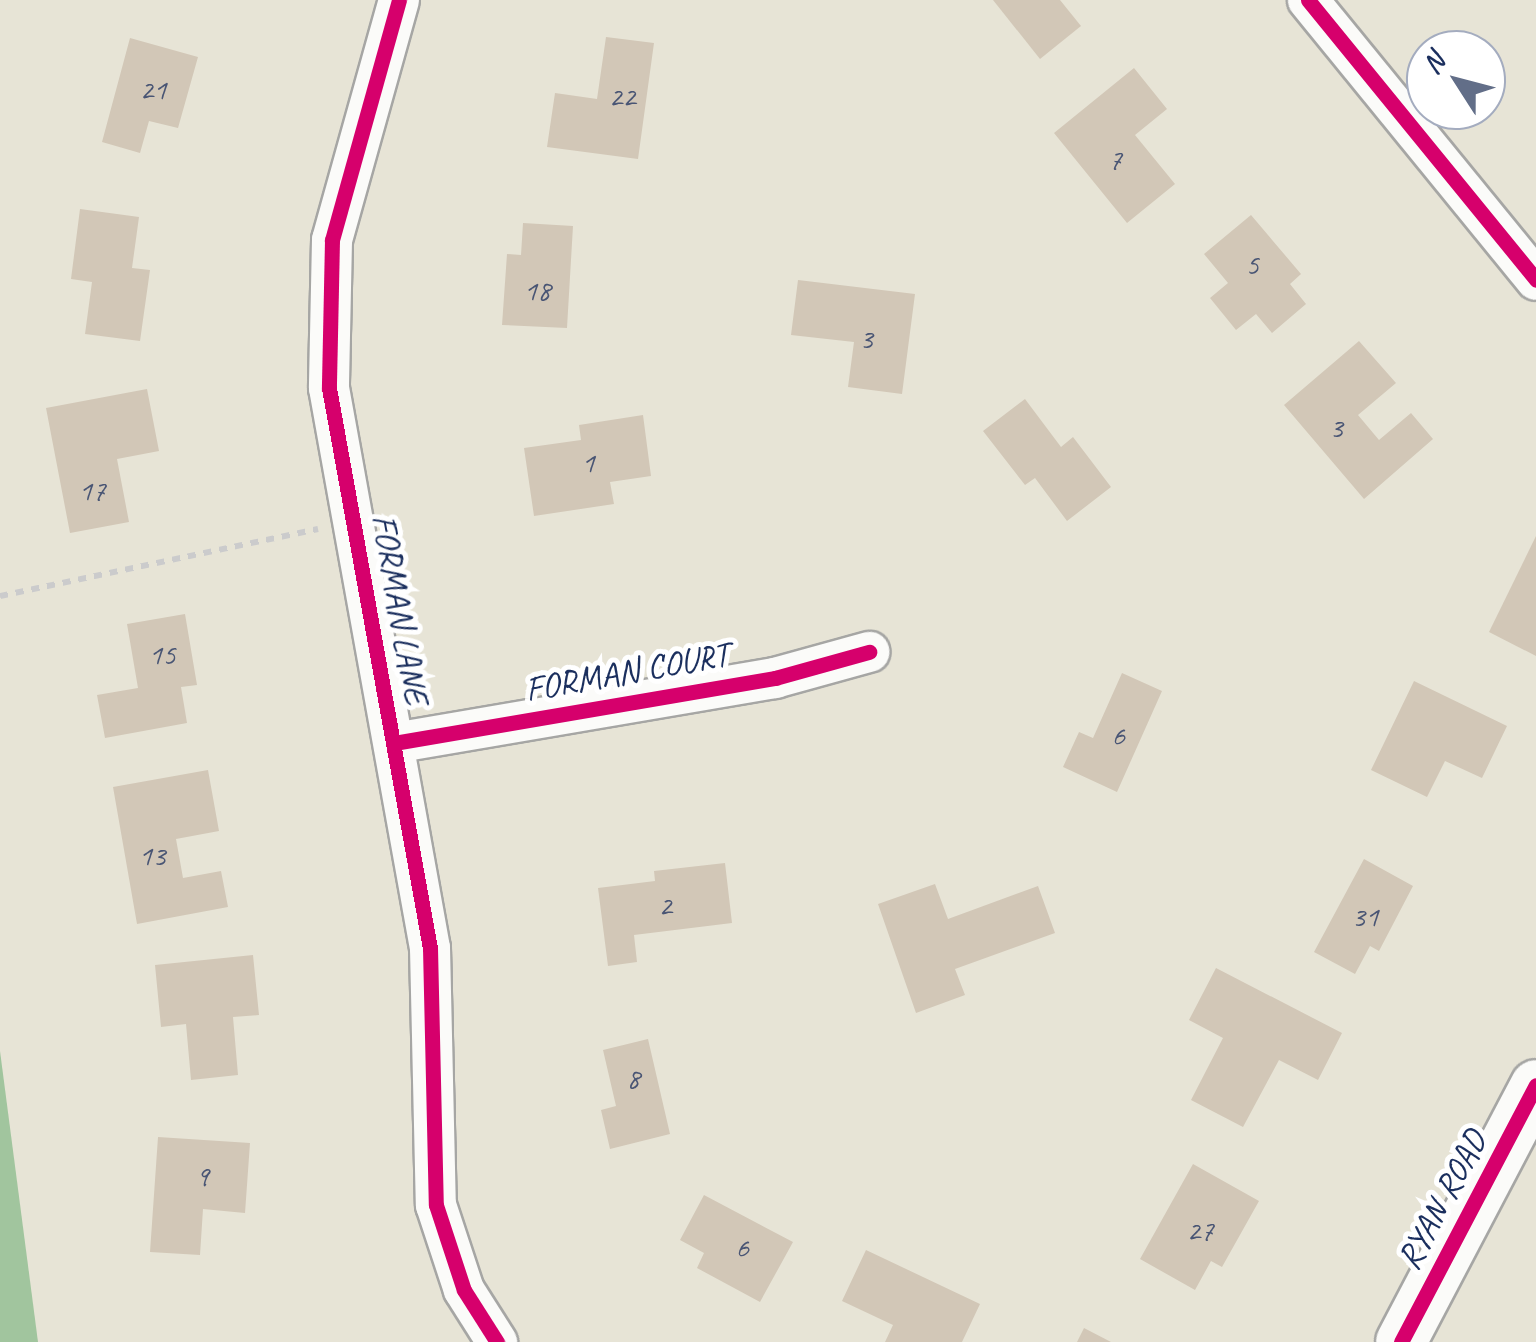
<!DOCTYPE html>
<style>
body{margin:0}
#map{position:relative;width:1536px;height:1342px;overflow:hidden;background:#e7e4d6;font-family:Caveat,sans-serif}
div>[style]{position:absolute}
.forest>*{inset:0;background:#a1c59e}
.building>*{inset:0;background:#d2c7b7}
.path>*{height:6px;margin-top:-3px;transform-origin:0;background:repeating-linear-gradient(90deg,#cbcbcc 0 8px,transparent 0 16px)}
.roads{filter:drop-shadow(2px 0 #a6a6a4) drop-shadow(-2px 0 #a6a6a4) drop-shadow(0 2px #a6a6a4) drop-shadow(0 -2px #a6a6a4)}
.minor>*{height:40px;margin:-20px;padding:0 20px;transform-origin:20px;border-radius:20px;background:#fbfbf9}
.tertiary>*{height:50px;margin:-25px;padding:0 25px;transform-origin:25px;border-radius:25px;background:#fbfbf9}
.cycleway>*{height:15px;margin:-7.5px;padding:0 7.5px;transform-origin:7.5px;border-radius:7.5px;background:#d6006c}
span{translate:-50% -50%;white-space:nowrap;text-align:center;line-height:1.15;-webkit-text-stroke:10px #fff;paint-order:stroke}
.number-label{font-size:30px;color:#495574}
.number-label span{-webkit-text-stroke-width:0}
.street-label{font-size:35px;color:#1b2f5e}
.north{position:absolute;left:1406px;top:30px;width:100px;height:100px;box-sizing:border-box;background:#fff;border:2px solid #a4acbf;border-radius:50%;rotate:306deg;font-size:28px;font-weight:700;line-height:40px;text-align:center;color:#1b2f5e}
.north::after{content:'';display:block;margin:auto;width:35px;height:45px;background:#626e88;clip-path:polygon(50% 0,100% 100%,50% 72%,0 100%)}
</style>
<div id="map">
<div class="forest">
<div style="clip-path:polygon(0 1051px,38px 1342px,0 1342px)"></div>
</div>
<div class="building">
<div style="clip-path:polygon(993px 0,1060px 0,1081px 26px,1040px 59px)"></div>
<div style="clip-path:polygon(606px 37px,654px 43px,638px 159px,547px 147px,555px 93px,597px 99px)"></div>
<div style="clip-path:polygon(130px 38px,198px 57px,178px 128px,149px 121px,140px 153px,102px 142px)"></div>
<div style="clip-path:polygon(1134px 68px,1167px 109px,1135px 135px,1175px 184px,1127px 223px,1054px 133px)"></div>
<div style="clip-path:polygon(80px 209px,139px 217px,132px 268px,150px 270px,140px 341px,85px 334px,92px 282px,71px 279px)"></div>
<div style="clip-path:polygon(1251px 215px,1301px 274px,1290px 284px,1306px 304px,1272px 333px,1256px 314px,1236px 330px,1210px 298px,1228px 283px,1204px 254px)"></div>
<div style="clip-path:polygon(523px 223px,573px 226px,567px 328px,502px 325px,507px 254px,521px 255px)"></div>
<div style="clip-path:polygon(798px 280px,915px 294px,902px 394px,848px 387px,854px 342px,791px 335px)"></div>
<div style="clip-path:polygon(1359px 341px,1396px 383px,1358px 415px,1379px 440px,1411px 413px,1433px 439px,1364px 499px,1284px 405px)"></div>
<div style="clip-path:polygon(147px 389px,159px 451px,117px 459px,129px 522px,70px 533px,46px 408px)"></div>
<div style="clip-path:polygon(1025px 399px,1061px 447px,1073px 437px,1111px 487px,1067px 521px,1035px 478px,1025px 485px,983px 431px)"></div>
<div style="clip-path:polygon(643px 415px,651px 476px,610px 482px,614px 504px,534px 516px,524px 448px,581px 440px,579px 425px)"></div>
<div style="clip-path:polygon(1536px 536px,1536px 656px,1489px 632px)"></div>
<div style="clip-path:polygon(185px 614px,197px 685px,181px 687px,187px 723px,105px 738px,97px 695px,138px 688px,127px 624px)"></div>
<div style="clip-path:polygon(1122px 673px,1162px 691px,1117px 792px,1063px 767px,1079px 732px,1093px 738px)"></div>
<div style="clip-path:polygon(1414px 681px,1507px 726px,1482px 778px,1445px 761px,1427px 797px,1371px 770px)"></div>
<div style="clip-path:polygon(208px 770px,219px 831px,176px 839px,183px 878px,221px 871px,228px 907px,137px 924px,113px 787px)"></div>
<div style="clip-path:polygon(1364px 859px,1413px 886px,1379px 951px,1370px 946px,1355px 974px,1314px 952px)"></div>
<div style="clip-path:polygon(725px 863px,732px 923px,634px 935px,637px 962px,608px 966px,598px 888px,655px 881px,654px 871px)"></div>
<div style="clip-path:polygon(935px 884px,948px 919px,1038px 886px,1055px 933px,955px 969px,965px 995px,916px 1013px,878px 904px)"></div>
<div style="clip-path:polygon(253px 955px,259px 1015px,233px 1017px,238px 1075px,191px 1080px,186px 1024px,161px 1027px,155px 965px)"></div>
<div style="clip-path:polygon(1216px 968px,1342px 1033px,1318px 1080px,1279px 1060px,1243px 1127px,1191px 1100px,1223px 1038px,1189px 1020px)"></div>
<div style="clip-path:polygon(648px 1039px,670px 1134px,610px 1149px,601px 1110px,616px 1106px,603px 1050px)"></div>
<div style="clip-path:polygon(158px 1137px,250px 1143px,245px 1213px,203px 1209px,200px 1255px,150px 1252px)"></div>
<div style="clip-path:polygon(1193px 1164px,1259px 1201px,1222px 1267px,1211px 1261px,1195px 1290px,1140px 1259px)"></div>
<div style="clip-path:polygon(704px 1195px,793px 1242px,760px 1302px,697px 1268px,704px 1253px,680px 1240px)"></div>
<div style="clip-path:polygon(866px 1250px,980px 1304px,962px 1342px,885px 1342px,893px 1325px,842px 1301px)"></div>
<div style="clip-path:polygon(1084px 1328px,1111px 1342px,1077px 1342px)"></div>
</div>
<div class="path">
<div style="left:0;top:596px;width:325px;rotate:-11.9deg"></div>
</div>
<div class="roads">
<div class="minor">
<div style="left:399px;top:0;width:249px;rotate:105.6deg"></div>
<div style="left:332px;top:240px;width:148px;rotate:91.2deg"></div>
<div style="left:329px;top:388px;width:569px;rotate:79.78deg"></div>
<div style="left:430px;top:948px;width:257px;rotate:88.7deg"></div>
<div style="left:436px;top:1205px;width:89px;rotate:71.8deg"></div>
<div style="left:464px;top:1290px;width:62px;rotate:57.6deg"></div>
<div style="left:1308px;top:0;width:361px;rotate:50.8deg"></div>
<div style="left:394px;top:743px;width:387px;rotate:-9.7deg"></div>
<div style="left:775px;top:678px;width:98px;rotate:-15.5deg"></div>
</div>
<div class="tertiary">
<div style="left:1401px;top:1342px;width:290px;rotate:-62.3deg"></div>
</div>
</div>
<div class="cycleway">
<div style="left:399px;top:0;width:249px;rotate:105.6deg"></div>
<div style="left:332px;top:240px;width:148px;rotate:91.2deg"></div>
<div style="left:329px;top:388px;width:569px;rotate:79.78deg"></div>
<div style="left:430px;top:948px;width:257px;rotate:88.7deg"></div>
<div style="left:436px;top:1205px;width:89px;rotate:71.8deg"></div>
<div style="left:464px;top:1290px;width:62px;rotate:57.6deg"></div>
<div style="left:1308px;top:0;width:361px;rotate:50.8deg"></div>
<div style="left:394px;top:743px;width:387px;rotate:-9.7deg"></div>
<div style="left:775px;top:678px;width:98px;rotate:-15.5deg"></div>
<div style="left:1401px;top:1342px;width:290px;rotate:-62.3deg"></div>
</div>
<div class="number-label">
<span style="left:153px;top:89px">21</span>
<span style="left:622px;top:96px">22</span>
<span style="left:1115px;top:159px">7</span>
<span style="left:1252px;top:264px">5</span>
<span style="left:537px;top:290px">18</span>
<span style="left:866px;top:338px">3</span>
<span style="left:1336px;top:427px">3</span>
<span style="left:588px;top:462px">1</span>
<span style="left:92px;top:490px">17</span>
<span style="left:162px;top:654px">15</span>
<span style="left:1118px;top:735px">6</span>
<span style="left:152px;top:855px">13</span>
<span style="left:665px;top:905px">2</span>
<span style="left:1365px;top:916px">31</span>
<span style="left:633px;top:1078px">8</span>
<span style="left:202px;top:1176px">9</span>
<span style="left:1200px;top:1230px">27</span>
<span style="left:742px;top:1247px">6</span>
</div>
<div class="street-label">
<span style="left:400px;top:609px;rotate:80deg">FORMAN LANE</span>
<span style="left:627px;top:672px;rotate:-10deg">FORMAN COURT</span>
<span style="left:1442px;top:1200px;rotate:-62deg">RYAN ROAD</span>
</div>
<div class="north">N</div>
</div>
